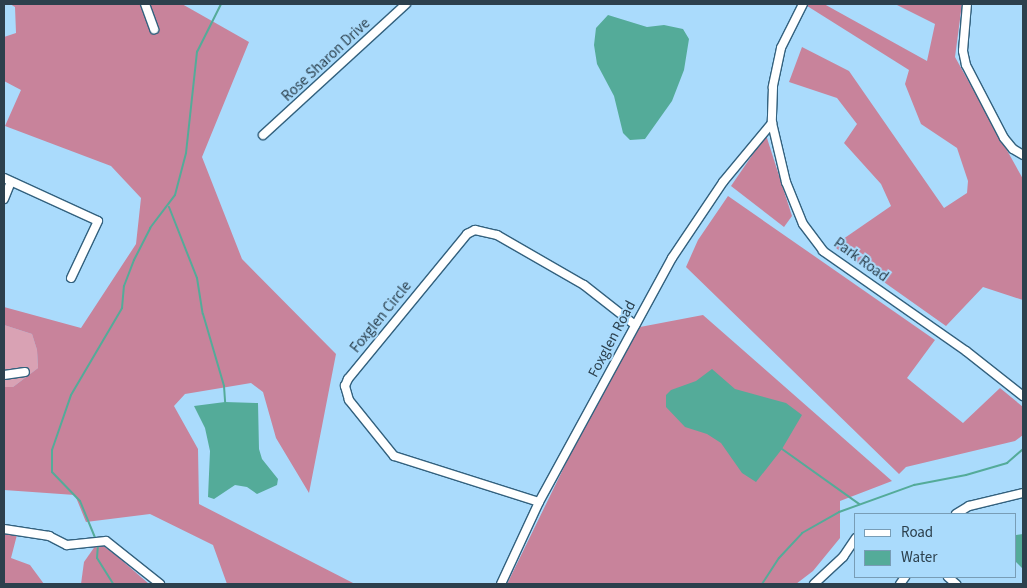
<!DOCTYPE html>
<style>
body{margin:0}
#map{position:relative;width:1027px;height:588px;overflow:hidden;background:#aadbfc;font-family:"Source Sans 3",sans-serif}
div>[style]{position:absolute}
.green>*{inset:0;background:#d9a2b4}
.forest>*{inset:0;background:#c8839b}
.water>*{inset:0;background:#54ab99}
.stream>*{height:2px;margin:-1px;padding:0 1px;transform-origin:1px;border-radius:1px;background:#54ab99}
.roads{filter:drop-shadow(1px 0 #33617e) drop-shadow(-1px 0 #33617e) drop-shadow(0 1px #33617e) drop-shadow(0 -1px #33617e)}
.minor>*{height:8px;margin:-4px;padding:0 4px;transform-origin:4px;border-radius:4px;background:#fff}
span{translate:-50% -50%;white-space:nowrap;text-align:center;line-height:1.15;-webkit-text-stroke:4px #aadbfc;paint-order:stroke}
.street-label{font-size:15px;color:#2c404d}
.frame{position:absolute;inset:0;border:5px solid #2c404d;pointer-events:none}
.legend{position:absolute;left:854px;top:513px;width:162px;height:65px;box-sizing:border-box;background:#aadbfc;border:1px solid #789db6;margin:0;padding:6px 9px;list-style:none;font-size:15px;color:#2c404d}
.legend li{display:flex;align-items:center;gap:10px;height:25px}
.legend b{width:25px;border:1px solid #789db6}
</style>
<div id="map">
<div class="green">
<div style="clip-path:polygon(4px 325px,32px 334px,37px 350px,38px 368px,13px 387px,4px 387px)"></div>
</div>
<div class="forest">
<div style="clip-path:polygon(10px 4px,182px 4px,249px 42px,202px 157px,242px 259px,336px 354px,309px 493px,276px 438px,263px 392px,251px 383px,185px 394px,174px 406px,198px 449px,199px 504px,355px 584px,227px 584px,213px 545px,150px 514px,86px 522px,75px 495px,4px 490px,4px 387px,13px 387px,38px 368px,37px 350px,32px 334px,4px 325px,4px 307px,81px 328px,136px 244px,141px 198px,111px 166px,5px 126px,21px 90px,4px 81px,4px 37px,16px 33px,15px 7px)"></div>
<div style="clip-path:polygon(804px 4px,824px 4px,927px 61px,935px 24px,895px 4px,962px 4px,955px 57px,1023px 179px,1023px 300px,983px 287px,946px 326px,833px 246px,891px 206px,881px 184px,844px 143px,857px 124px,837px 98px,789px 82px,802px 47px,849px 71px,944px 208px,967px 193px,968px 181px,957px 148px,921px 124px,905px 84px,909px 70px)"></div>
<div style="clip-path:polygon(766px 135px,792px 216px,784px 227px,731px 186px)"></div>
<div style="clip-path:polygon(728px 196px,935px 340px,907px 378px,963px 423px,1000px 388px,1023px 407px,1023px 435px,1015px 441px,906px 467px,899px 474px,686px 267px,698px 240px)"></div>
<div style="clip-path:polygon(703px 315px,892px 481px,840px 501px,840px 538px,813px 571px,796px 584px,507px 584px,569px 457px,640px 327px)"></div>
<div style="clip-path:polygon(4px 529px,18px 531px,11px 558px,30px 565px,44px 584px,4px 584px)"></div>
<div style="clip-path:polygon(98px 542px,118px 557px,149px 584px,81px 584px,84px 562px)"></div>
</div>
<div class="water">
<div style="clip-path:polygon(608px 15px,647px 27px,664px 25px,683px 29px,689px 39px,684px 70px,672px 101px,645px 139px,630px 140px,623px 133px,614px 96px,597px 64px,594px 45px,596px 28px)"></div>
<div style="clip-path:polygon(712px 369px,735px 389px,786px 403px,802px 415px,782px 449px,756px 482px,742px 473px,721px 443px,707px 434px,685px 427px,666px 407px,666px 395px,671px 390px,696px 381px)"></div>
<div style="clip-path:polygon(225px 402px,258px 403px,259px 449px,262px 459px,278px 479px,277px 485px,257px 494px,247px 487px,235px 485px,214px 499px,208px 497px,210px 451px,205px 428px,194px 406px)"></div>
<div style="clip-path:polygon(1023px 534px,1023px 569px,1016px 562px,1016px 535px)"></div>
</div>
<div class="stream">
<div style="left:169px;top:207px;width:76px;rotate:68.5deg"></div>
<div style="left:197px;top:278px;width:36px;rotate:81deg"></div>
<div style="left:203px;top:314px;width:75px;rotate:73.7deg"></div>
<div style="left:224px;top:386px;width:16px;rotate:86deg"></div>
<div style="left:782px;top:449px;width:95px;rotate:35.5deg"></div>
<div style="left:96px;top:540px;width:42px;rotate:-112.3deg"></div>
<div style="left:80px;top:501px;width:40px;rotate:-134deg"></div>
<div style="left:52px;top:472px;width:22px;rotate:-90deg"></div>
<div style="left:52px;top:450px;width:58px;rotate:-70.9deg"></div>
<div style="left:71px;top:395px;width:101px;rotate:-59.6deg"></div>
<div style="left:122px;top:308px;width:22px;rotate:-85deg"></div>
<div style="left:124px;top:286px;width:28px;rotate:-69deg"></div>
<div style="left:134px;top:260px;width:36px;rotate:-63deg"></div>
<div style="left:150px;top:228px;width:41px;rotate:-52.9deg"></div>
<div style="left:175px;top:195px;width:43px;rotate:-75.3deg"></div>
<div style="left:186px;top:153px;width:102px;rotate:-83.8deg"></div>
<div style="left:197px;top:52px;width:54px;rotate:-63.4deg"></div>
<div style="left:98px;top:544px;width:14px;rotate:94deg"></div>
<div style="left:97px;top:558px;width:31px;rotate:58deg"></div>
<div style="left:762px;top:584px;width:31px;rotate:-57deg"></div>
<div style="left:779px;top:558px;width:34px;rotate:-47deg"></div>
<div style="left:802px;top:533px;width:43px;rotate:-29.6deg"></div>
<div style="left:839px;top:512px;width:80px;rotate:-19.8deg"></div>
<div style="left:914px;top:485px;width:53px;rotate:-10.9deg"></div>
<div style="left:966px;top:475px;width:43px;rotate:-16.3deg"></div>
<div style="left:1007px;top:463px;width:21px;rotate:-41deg"></div>
</div>
<div class="roads">
<div class="minor">
<div style="left:145px;top:4px;width:27px;rotate:70deg"></div>
<div style="left:803px;top:4px;width:49px;rotate:116.6deg"></div>
<div style="left:781px;top:48px;width:40px;rotate:102deg"></div>
<div style="left:773px;top:87px;width:36px;rotate:92deg"></div>
<div style="left:772px;top:123px;width:61px;rotate:76.7deg"></div>
<div style="left:786px;top:182px;width:45px;rotate:68deg"></div>
<div style="left:803px;top:224px;width:34px;rotate:53deg"></div>
<div style="left:823px;top:251px;width:174px;rotate:35deg"></div>
<div style="left:966px;top:351px;width:73px;rotate:38.3deg"></div>
<div style="left:967px;top:4px;width:47px;rotate:94.9deg"></div>
<div style="left:963px;top:51px;width:14px;rotate:78deg"></div>
<div style="left:966px;top:65px;width:82px;rotate:62.5deg"></div>
<div style="left:1004px;top:138px;width:14px;rotate:51deg"></div>
<div style="left:1013px;top:149px;width:12px;rotate:31deg"></div>
<div style="left:263px;top:135px;width:194px;rotate:-42.5deg"></div>
<div style="left:4px;top:178px;width:103px;rotate:24.6deg"></div>
<div style="left:98px;top:221px;width:63px;rotate:115.3deg"></div>
<div style="left:4px;top:199px;width:18px;rotate:-68deg"></div>
<div style="left:4px;top:375px;width:21px;rotate:-8deg"></div>
<div style="left:539px;top:502px;width:152px;rotate:-162.4deg"></div>
<div style="left:394px;top:456px;width:72px;rotate:-128.8deg"></div>
<div style="left:349px;top:400px;width:15px;rotate:-106deg"></div>
<div style="left:345px;top:386px;width:8px;rotate:-67deg"></div>
<div style="left:348px;top:379px;width:188px;rotate:-50.6deg"></div>
<div style="left:467px;top:234px;width:9px;rotate:-27deg"></div>
<div style="left:475px;top:230px;width:23px;rotate:13deg"></div>
<div style="left:497px;top:235px;width:100px;rotate:29.9deg"></div>
<div style="left:584px;top:285px;width:65px;rotate:38.1deg"></div>
<div style="left:956px;top:514px;width:15px;rotate:-32deg"></div>
<div style="left:969px;top:506px;width:56px;rotate:-13.5deg"></div>
<div style="left:4px;top:529px;width:46px;rotate:8.8deg"></div>
<div style="left:49px;top:536px;width:20px;rotate:27deg"></div>
<div style="left:67px;top:545px;width:39px;rotate:-6deg"></div>
<div style="left:106px;top:541px;width:69px;rotate:38.5deg"></div>
<div style="left:948px;top:577px;width:11px;rotate:41deg"></div>
<div style="left:501px;top:584px;width:90px;rotate:-65.1deg"></div>
<div style="left:539px;top:502px;width:278px;rotate:-61.4deg"></div>
<div style="left:672px;top:258px;width:92px;rotate:-56.1deg"></div>
<div style="left:723px;top:182px;width:77px;rotate:-50.3deg"></div>
<div style="left:814px;top:584px;width:40px;rotate:-43deg"></div>
<div style="left:843px;top:557px;width:23px;rotate:-56deg"></div>
<div style="left:900px;top:584px;width:9px;rotate:-54deg"></div>
</div>
</div>
<div class="street-label">
<span style="left:326px;top:60px;rotate:-43deg">Rose Sharon Drive</span>
<span style="left:861px;top:260px;rotate:36deg">Park Road</span>
<span style="left:381px;top:317px;rotate:-51deg">Foxglen Circle</span>
<span style="left:612px;top:339px;rotate:-62deg">Foxglen Road</span>
</div>
<div class="frame"></div>
<ul class="legend">
<li><b style="height:6px;background:#fff"></b>Road</li>
<li><b style="height:14px;background:#54ab99"></b>Water</li>
</ul>
</div>
